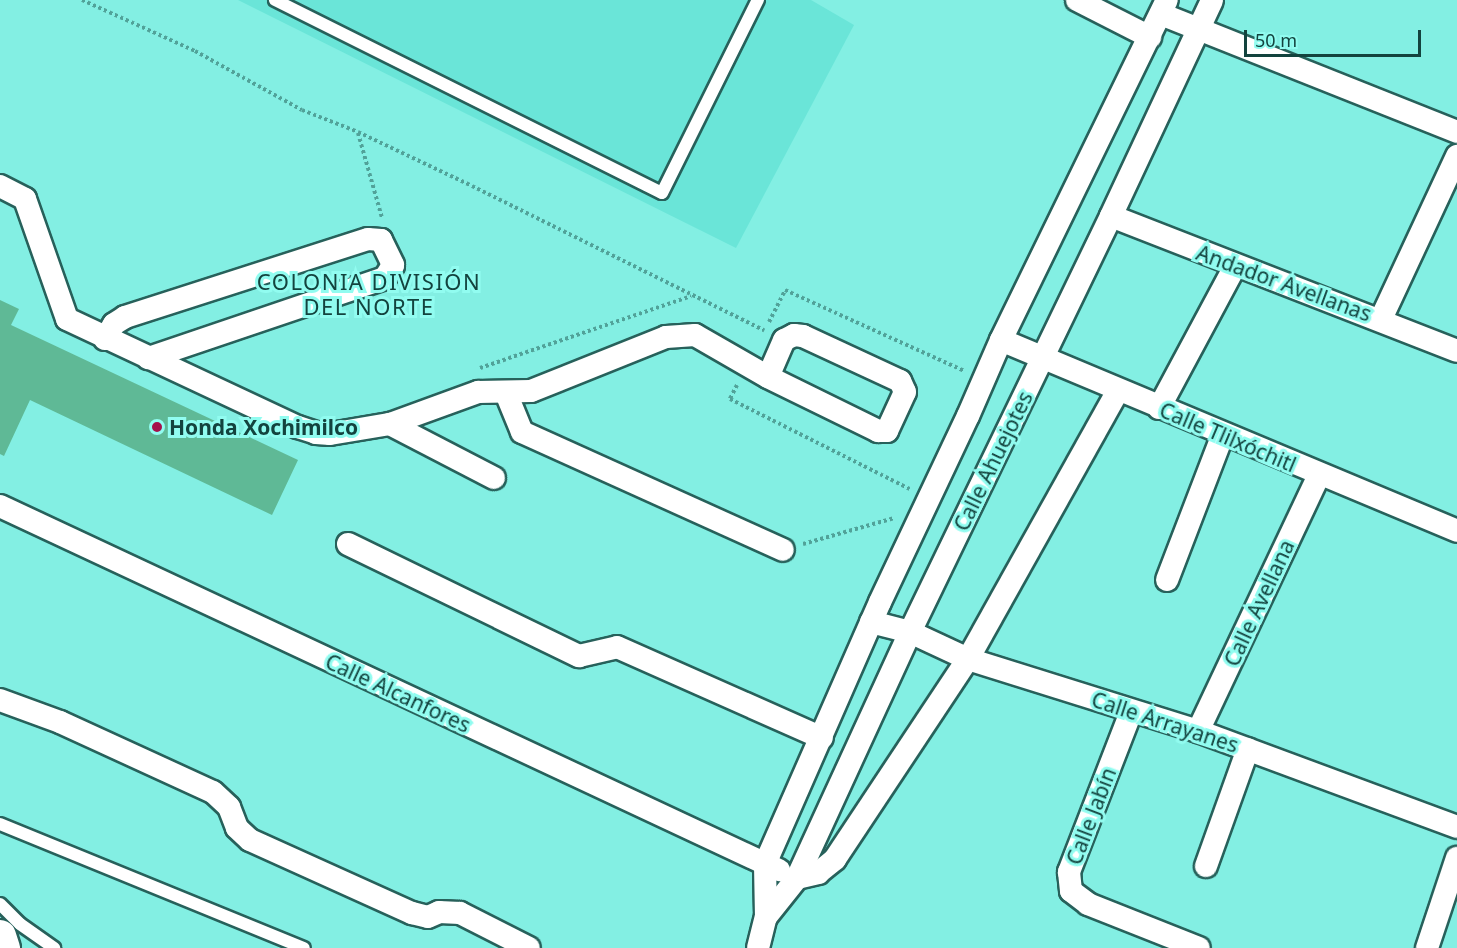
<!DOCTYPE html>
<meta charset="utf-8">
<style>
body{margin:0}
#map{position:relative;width:1457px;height:948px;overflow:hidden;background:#83efe3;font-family:"Noto Sans",sans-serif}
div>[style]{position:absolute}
.built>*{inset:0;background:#6ae5d8}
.building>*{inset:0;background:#5fb996}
.path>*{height:4px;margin-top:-2px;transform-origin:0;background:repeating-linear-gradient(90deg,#51a299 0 3px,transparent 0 6px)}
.roads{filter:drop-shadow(2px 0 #27615b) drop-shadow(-2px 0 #27615b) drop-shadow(0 2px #27615b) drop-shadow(0 -2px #27615b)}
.lane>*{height:12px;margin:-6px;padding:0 6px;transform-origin:6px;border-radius:6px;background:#fff}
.street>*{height:22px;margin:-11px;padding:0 11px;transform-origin:11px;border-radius:11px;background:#fff}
.secondary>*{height:32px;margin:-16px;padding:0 16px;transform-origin:16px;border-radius:16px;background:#fff}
.dots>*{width:16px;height:16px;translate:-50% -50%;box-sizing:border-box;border:3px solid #91fcf0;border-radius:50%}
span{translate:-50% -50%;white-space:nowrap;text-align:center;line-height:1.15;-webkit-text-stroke:6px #91fcf0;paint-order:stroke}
.street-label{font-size:21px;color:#13433e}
.poi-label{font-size:21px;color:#13433e;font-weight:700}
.left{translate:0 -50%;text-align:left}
.neighbourhood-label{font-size:22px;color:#13433e;letter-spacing:1.5px}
.scale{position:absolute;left:1244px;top:30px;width:177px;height:27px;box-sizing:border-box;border:3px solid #13433e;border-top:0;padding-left:8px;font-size:18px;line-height:21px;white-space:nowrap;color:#13433e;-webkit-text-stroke:4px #91fcf0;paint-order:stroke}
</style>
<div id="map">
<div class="built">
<div style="clip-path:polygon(238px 0,811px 0,854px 25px,736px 248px)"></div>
</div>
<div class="building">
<div style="clip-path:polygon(0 300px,19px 309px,11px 325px,298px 460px,272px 515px,30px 400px,4px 456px,0 454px)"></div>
</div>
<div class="path">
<div style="left:82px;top:0;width:124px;rotate:24.3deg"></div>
<div style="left:195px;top:51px;width:122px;rotate:28.9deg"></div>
<div style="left:302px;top:110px;width:60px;rotate:21.4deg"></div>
<div style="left:358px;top:132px;width:126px;rotate:25.3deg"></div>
<div style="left:472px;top:186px;width:326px;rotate:26.3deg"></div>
<div style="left:358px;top:133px;width:88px;rotate:74.2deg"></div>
<div style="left:769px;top:322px;width:36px;rotate:-63deg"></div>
<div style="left:785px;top:290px;width:196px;rotate:24.3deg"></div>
<div style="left:480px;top:368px;width:223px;rotate:-18.8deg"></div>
<div style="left:737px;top:385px;width:16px;rotate:117deg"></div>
<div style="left:730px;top:399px;width:201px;rotate:26.6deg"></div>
<div style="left:803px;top:544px;width:95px;rotate:-15.9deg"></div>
</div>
<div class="roads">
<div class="lane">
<div style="left:275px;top:0;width:432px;rotate:26.5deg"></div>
<div style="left:662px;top:193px;width:216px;rotate:-63.6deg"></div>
<div style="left:0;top:824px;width:328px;rotate:22.2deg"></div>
<div style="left:0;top:904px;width:28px;rotate:45deg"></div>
<div style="left:20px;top:924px;width:42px;rotate:35.2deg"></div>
</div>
<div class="street">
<div style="left:1077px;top:0;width:82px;rotate:26.9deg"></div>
<div style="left:1161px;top:14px;width:319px;rotate:21.7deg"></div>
<div style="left:0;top:186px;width:28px;rotate:27deg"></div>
<div style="left:25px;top:199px;width:127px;rotate:70.7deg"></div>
<div style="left:67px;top:319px;width:255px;rotate:25.1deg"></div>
<div style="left:298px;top:427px;width:19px;rotate:18deg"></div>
<div style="left:316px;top:433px;width:14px;rotate:4deg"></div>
<div style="left:330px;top:434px;width:61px;rotate:-9.5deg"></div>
<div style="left:390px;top:424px;width:94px;rotate:-20deg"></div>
<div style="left:478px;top:392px;width:53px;rotate:-1.1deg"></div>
<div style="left:531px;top:391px;width:145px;rotate:-21.8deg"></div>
<div style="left:666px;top:337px;width:29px;rotate:-4deg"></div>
<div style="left:695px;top:335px;width:84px;rotate:29.9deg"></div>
<div style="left:768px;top:377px;width:123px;rotate:26.1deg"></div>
<div style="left:878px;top:431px;width:9px"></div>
<div style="left:887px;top:431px;width:43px;rotate:-65.2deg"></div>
<div style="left:905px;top:392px;width:12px;rotate:-114deg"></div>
<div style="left:900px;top:381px;width:107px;rotate:-155.1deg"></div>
<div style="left:803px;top:336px;width:9px;rotate:-174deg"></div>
<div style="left:794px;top:335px;width:11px;rotate:153deg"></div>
<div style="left:784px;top:340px;width:40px;rotate:113.4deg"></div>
<div style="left:1111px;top:216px;width:371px;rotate:21.3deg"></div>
<div style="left:1381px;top:319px;width:180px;rotate:-65deg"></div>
<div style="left:105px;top:339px;width:17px;rotate:-59deg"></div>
<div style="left:114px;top:324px;width:13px;rotate:-32deg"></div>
<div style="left:125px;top:317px;width:255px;rotate:-17.8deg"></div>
<div style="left:368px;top:239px;width:13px;rotate:4deg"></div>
<div style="left:381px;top:240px;width:28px;rotate:64deg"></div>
<div style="left:393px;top:265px;width:15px;rotate:122deg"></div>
<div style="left:385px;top:278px;width:250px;rotate:161.3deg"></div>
<div style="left:1001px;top:340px;width:494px;rotate:22.7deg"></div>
<div style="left:506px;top:393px;width:42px;rotate:67.7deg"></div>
<div style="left:522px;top:432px;width:286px;rotate:24.3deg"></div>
<div style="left:1159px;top:408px;width:161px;rotate:-61.8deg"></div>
<div style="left:390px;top:424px;width:117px;rotate:27.4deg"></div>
<div style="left:0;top:506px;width:860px;rotate:25.05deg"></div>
<div style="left:348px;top:544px;width:257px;rotate:25.9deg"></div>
<div style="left:579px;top:656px;width:39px;rotate:-13deg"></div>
<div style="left:617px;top:647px;width:224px;rotate:23.9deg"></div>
<div style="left:1167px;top:580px;width:156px;rotate:-69deg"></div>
<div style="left:871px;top:622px;width:40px;rotate:14.4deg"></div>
<div style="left:910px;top:632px;width:64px;rotate:25deg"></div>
<div style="left:968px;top:659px;width:241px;rotate:17.4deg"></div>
<div style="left:1198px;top:731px;width:276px;rotate:20.3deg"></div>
<div style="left:0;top:700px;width:64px;rotate:20.1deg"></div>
<div style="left:60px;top:722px;width:168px;rotate:24.6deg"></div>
<div style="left:213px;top:792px;width:22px;rotate:43deg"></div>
<div style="left:229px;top:807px;width:22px;rotate:69deg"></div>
<div style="left:237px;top:828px;width:18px;rotate:43deg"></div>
<div style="left:250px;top:840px;width:178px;rotate:24.3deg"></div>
<div style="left:412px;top:913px;width:16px;rotate:14deg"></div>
<div style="left:428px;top:917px;width:12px;rotate:-24deg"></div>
<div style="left:439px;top:912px;width:21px;rotate:3deg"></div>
<div style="left:460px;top:913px;width:77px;rotate:26.9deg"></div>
<div style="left:1131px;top:712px;width:172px;rotate:111.2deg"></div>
<div style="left:1069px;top:872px;width:19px;rotate:84deg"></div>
<div style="left:1071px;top:891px;width:21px;rotate:37deg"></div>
<div style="left:1088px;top:904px;width:119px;rotate:21.6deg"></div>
<div style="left:1198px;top:731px;width:283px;rotate:-64.7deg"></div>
<div style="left:1206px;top:866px;width:124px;rotate:-70.3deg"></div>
<div style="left:797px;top:878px;width:22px;rotate:-13deg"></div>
<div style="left:818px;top:873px;width:22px;rotate:-39deg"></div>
<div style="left:835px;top:859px;width:240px;rotate:-56.4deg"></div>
<div style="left:968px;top:659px;width:307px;rotate:-60.8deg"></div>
<div style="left:766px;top:917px;width:50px;rotate:-51.5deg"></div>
<div style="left:797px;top:878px;width:271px;rotate:-65.3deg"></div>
<div style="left:910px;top:632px;width:462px;rotate:-64.2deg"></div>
<div style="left:1111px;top:216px;width:238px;rotate:-64.9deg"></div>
<div style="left:758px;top:948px;width:32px;rotate:-76deg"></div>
<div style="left:766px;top:917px;width:53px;rotate:-91.1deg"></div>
<div style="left:765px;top:864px;width:286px;rotate:-66.3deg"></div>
<div style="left:880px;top:602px;width:206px;rotate:-64.7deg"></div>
<div style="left:968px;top:416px;width:83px;rotate:-66.5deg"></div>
<div style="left:1001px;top:340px;width:378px;rotate:-64deg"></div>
<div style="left:1427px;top:948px;width:95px;rotate:-71.6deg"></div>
</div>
<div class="secondary">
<div style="left:0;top:936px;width:13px;rotate:72deg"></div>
</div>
</div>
<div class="dots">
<div style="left:157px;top:427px;background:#a5104b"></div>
</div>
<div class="street-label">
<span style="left:1284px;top:283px;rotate:20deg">Andador Avellanas</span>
<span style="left:1228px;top:437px;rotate:23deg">Calle Tlilxóchitl</span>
<span style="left:993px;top:461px;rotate:-64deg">Calle Ahuejotes</span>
<span style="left:1259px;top:603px;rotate:-65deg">Calle Avellana</span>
<span style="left:398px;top:693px;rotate:25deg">Calle Alcanfores</span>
<span style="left:1165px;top:722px;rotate:18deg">Calle Arrayanes</span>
<span style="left:1091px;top:816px;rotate:-69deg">Calle Jabín</span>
</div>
<div class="poi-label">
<span class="left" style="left:169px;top:427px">Honda Xochimilco</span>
</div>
<div class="neighbourhood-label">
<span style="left:369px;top:294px">COLONIA DIVISIÓN<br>DEL NORTE</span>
</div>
<div class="scale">50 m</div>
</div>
